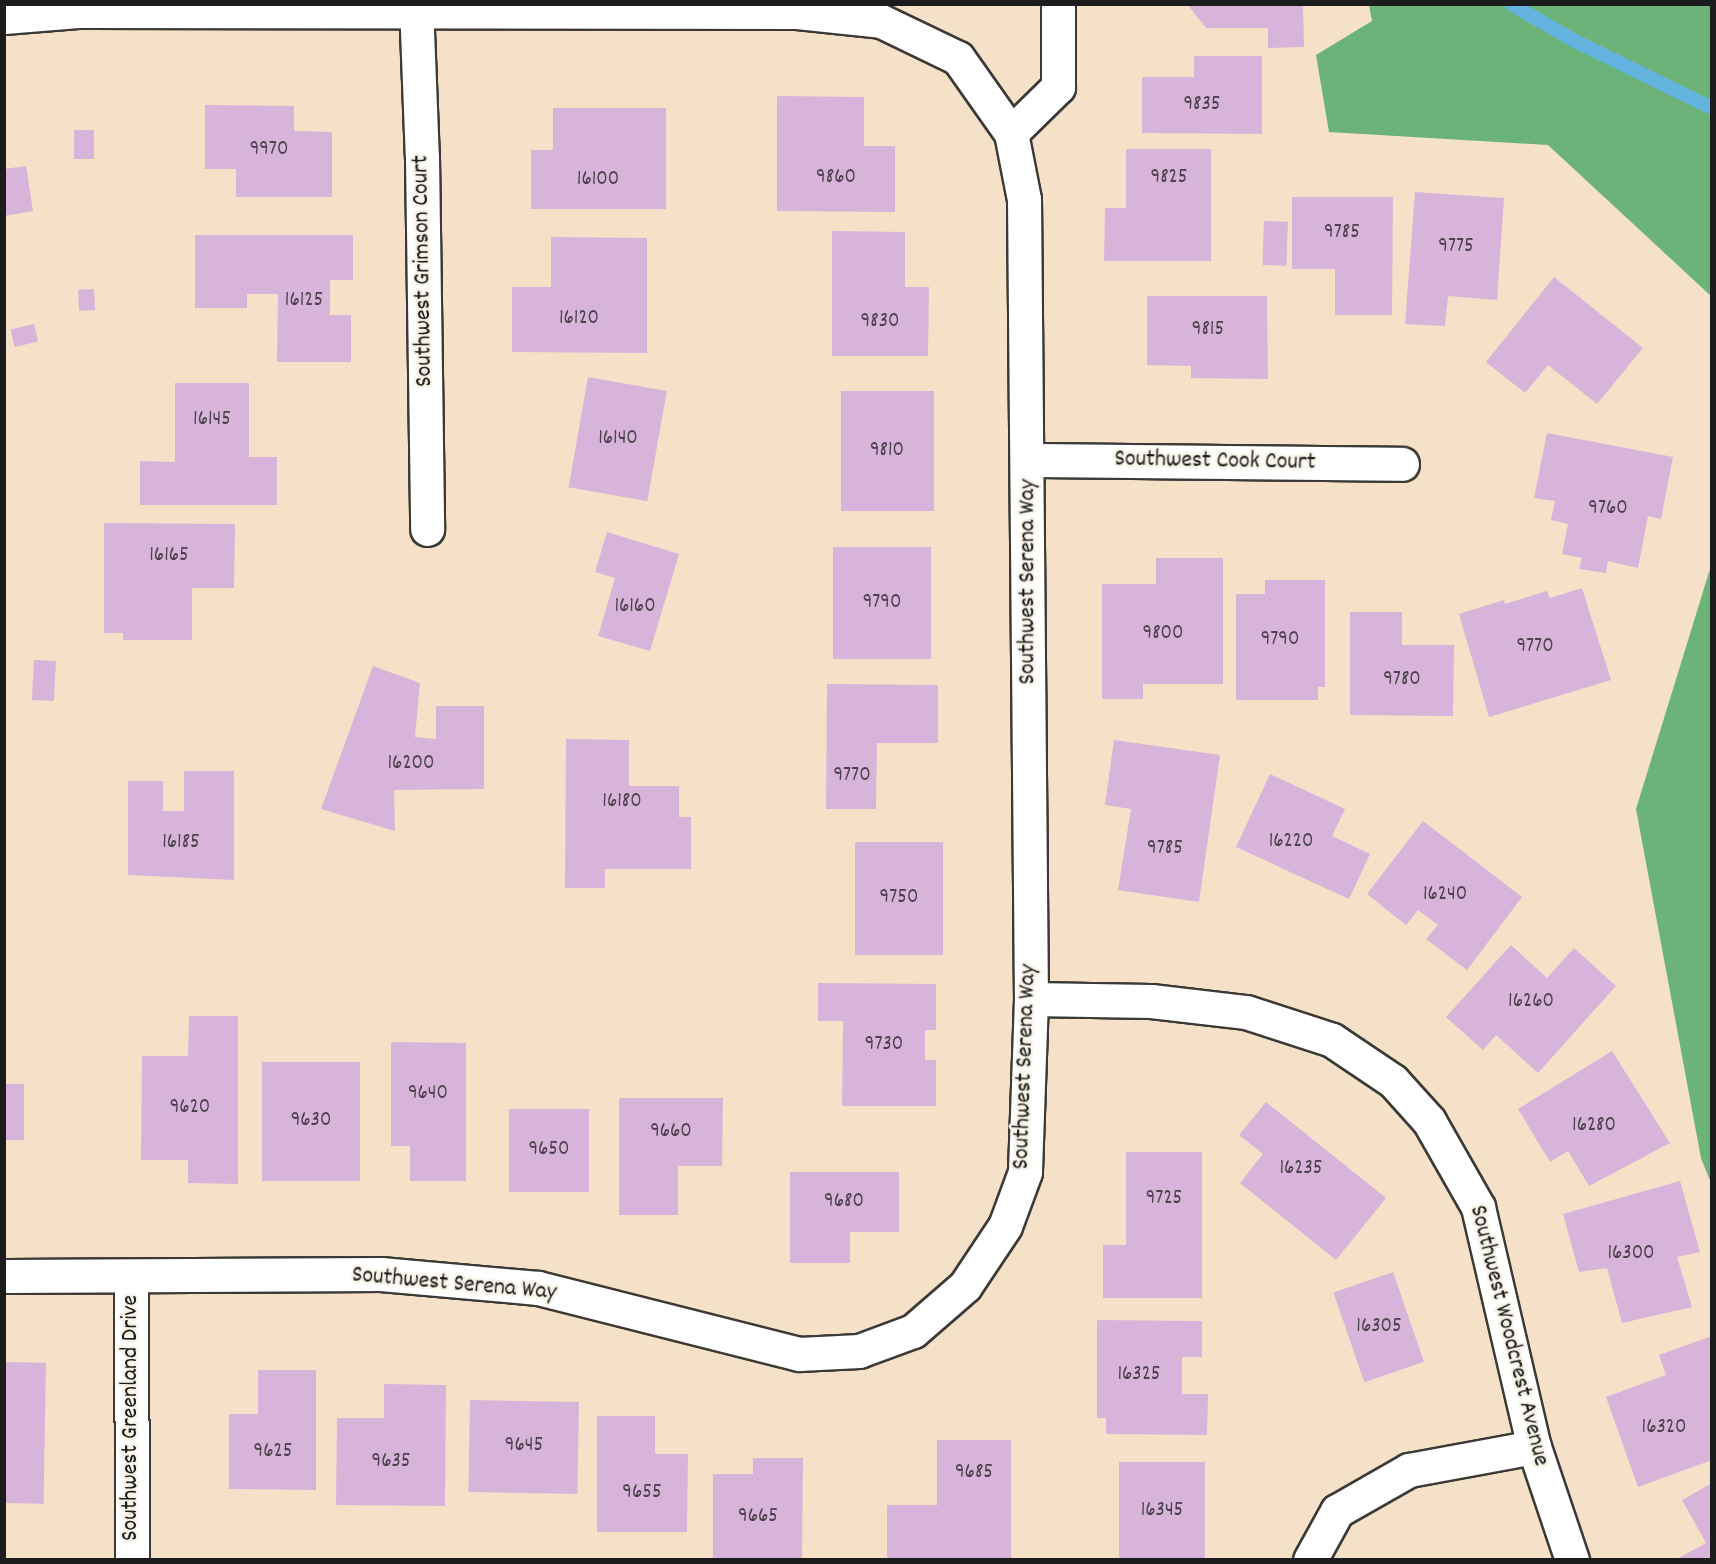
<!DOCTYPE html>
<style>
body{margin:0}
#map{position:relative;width:1716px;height:1564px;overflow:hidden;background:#f4e1c7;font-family:Dekko,sans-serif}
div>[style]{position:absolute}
.forest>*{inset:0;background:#6cb37a}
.stream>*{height:14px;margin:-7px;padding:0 7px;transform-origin:7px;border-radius:7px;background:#63b3de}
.building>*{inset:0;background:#d9b4da;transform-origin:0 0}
.roads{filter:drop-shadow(2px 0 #3c3a36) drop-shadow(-2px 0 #3c3a36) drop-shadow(0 2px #3c3a36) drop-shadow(0 -2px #3c3a36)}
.minor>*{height:33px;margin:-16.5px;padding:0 16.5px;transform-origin:16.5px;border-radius:16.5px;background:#fff}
span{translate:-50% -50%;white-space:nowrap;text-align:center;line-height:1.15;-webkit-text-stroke:5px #f7f3e8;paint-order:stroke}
.number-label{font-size:21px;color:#4b424c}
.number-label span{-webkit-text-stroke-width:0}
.street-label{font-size:24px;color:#1c1c1c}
.frame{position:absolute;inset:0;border:6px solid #1c1c1c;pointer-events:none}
</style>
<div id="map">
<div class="forest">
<div style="clip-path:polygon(1369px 5px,1711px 5px,1711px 296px,1548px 145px,1329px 132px,1316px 55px,1372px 21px)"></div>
<div style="clip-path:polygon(1711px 452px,1711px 1183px,1701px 1158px,1636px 809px,1710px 569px)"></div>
</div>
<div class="stream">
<div style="left:1511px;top:4px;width:72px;rotate:30.1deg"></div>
<div style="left:1573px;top:40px;width:155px;rotate:26.1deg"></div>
</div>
<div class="building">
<div style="clip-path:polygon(1187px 4px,1303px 4px,1304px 47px,1268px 48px,1268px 28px,1206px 28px)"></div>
<div style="clip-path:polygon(1194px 56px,1262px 56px,1262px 134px,1142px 133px,1142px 77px,1194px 77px)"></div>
<div style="clip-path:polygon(777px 96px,864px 97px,864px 146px,895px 146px,895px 212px,777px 211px)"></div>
<div style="clip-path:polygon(205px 105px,294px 106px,294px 131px,332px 132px,332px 197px,236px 197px,236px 169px,205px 169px)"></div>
<div style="clip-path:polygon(553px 108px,666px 108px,666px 209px,531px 209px,531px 150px,553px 150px)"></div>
<div style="left:74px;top:130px;width:20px;height:29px"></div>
<div style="clip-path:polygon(1126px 149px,1211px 149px,1211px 261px,1104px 261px,1105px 208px,1126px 208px)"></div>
<div style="clip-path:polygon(26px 166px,33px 211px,4px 216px,4px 169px)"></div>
<div style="clip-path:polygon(1415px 192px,1504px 198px,1497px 300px,1448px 296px,1445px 326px,1405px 324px)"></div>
<div style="clip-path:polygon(1292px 197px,1393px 197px,1392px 315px,1335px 315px,1335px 269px,1292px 269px)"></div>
<div style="left:1264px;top:221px;width:24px;height:44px;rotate:2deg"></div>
<div style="clip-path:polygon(832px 231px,905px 232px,905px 287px,929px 287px,928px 356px,832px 356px)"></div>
<div style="clip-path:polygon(195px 235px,353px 235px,353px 280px,330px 280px,330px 315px,351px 315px,351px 362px,277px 362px,278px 294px,247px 294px,247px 308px,195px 308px)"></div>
<div style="clip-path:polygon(551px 237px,647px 238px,647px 353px,512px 352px,512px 287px,551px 287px)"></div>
<div style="clip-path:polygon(1554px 277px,1643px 348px,1597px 404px,1548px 365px,1525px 393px,1486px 362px)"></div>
<div style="left:94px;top:289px;width:21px;height:16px;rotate:87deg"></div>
<div style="clip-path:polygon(1147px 296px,1267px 296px,1268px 379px,1191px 378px,1191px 366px,1147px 365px)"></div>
<div style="left:34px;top:324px;width:18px;height:24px;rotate:77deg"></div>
<div style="left:588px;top:377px;width:80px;height:112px;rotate:10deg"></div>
<div style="clip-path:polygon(175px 383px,249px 383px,249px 457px,277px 457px,277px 505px,140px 505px,140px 461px,175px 462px)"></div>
<div style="left:841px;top:391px;width:93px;height:120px"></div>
<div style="clip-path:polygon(1547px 433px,1673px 457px,1661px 519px,1648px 516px,1638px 568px,1608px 561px,1606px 573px,1579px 569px,1582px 558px,1562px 554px,1568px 524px,1551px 520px,1555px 501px,1534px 498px)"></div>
<div style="clip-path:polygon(104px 523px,235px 524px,234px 588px,192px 588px,192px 640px,123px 640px,123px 633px,104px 633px)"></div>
<div style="clip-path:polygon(607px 532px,679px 554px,650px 651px,598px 636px,615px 578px,595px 572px)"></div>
<div style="left:833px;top:547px;width:98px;height:112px"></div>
<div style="clip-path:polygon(1156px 558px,1223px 558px,1223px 684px,1143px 684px,1143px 699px,1102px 699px,1102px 584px,1156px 584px)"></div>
<div style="clip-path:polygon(1265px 580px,1325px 580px,1325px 687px,1318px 687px,1318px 700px,1236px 700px,1236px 594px,1265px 594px)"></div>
<div style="clip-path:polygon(1582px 588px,1611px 680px,1489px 717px,1459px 614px,1504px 600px,1505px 604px,1547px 591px,1550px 598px)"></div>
<div style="clip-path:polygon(1350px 612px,1402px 612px,1402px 645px,1454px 645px,1453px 716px,1350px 715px)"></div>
<div style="left:34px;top:660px;width:22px;height:40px;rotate:3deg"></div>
<div style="clip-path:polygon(373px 666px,420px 683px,415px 737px,436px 739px,436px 706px,484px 706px,484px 789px,394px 790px,395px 831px,321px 809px)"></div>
<div style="clip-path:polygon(827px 684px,938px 685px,938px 743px,877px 743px,876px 809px,826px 809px)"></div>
<div style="clip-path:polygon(566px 739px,629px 740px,629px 786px,679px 786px,679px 817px,691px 817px,691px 869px,605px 869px,605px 888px,565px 888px)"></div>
<div style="clip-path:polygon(1114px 740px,1220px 755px,1199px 902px,1118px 890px,1131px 809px,1105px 805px)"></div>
<div style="clip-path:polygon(184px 771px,234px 771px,234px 880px,128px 875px,128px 781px,163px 781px,163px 811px,184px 811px)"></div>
<div style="clip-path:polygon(1270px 774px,1345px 809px,1332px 836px,1370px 854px,1349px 899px,1236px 847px)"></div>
<div style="clip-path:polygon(1423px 821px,1522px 897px,1467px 970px,1426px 939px,1438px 925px,1418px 910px,1406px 925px,1367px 894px)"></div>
<div style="left:855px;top:842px;width:88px;height:113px"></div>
<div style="clip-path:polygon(1511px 945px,1547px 978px,1574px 948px,1616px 986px,1538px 1073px,1496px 1035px,1483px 1050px,1446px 1017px)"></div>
<div style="clip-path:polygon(818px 983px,936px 984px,936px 1030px,925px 1030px,925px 1060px,936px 1060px,936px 1106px,842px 1106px,843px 1021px,818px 1021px)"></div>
<div style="clip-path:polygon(189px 1016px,238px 1016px,238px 1184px,188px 1183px,188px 1160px,141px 1160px,142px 1056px,188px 1056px)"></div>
<div style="clip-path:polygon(391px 1042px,466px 1043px,466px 1181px,410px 1181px,410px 1146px,391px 1146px)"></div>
<div style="clip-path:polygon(1612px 1051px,1670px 1143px,1589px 1186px,1568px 1151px,1550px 1162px,1518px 1109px)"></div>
<div style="left:262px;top:1062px;width:98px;height:119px"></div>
<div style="left:4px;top:1084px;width:20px;height:56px"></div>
<div style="clip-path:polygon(619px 1098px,723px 1098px,722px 1166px,678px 1166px,678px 1215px,619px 1215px)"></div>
<div style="clip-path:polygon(1266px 1102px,1386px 1198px,1336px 1260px,1240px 1183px,1263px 1154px,1239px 1135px)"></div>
<div style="left:509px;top:1109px;width:80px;height:83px"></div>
<div style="clip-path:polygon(1126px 1152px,1202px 1152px,1202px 1298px,1103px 1298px,1103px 1245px,1126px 1245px)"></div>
<div style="clip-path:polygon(790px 1172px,899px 1172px,899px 1232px,850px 1232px,850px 1263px,790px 1263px)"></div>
<div style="clip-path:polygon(1680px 1181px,1700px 1252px,1677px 1257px,1692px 1307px,1622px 1323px,1607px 1268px,1579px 1272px,1563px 1214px)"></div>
<div style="left:1393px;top:1272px;width:95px;height:63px;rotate:71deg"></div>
<div style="clip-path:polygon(1097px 1320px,1202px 1321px,1202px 1357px,1182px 1357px,1182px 1394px,1208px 1394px,1207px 1435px,1106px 1434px,1106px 1418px,1097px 1418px)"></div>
<div style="clip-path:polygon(1712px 1336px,1712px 1460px,1638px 1487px,1606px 1397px,1666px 1375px,1659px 1355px)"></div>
<div style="left:4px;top:1362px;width:42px;height:141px;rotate:1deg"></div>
<div style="clip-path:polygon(258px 1370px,316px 1370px,316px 1490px,229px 1489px,229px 1414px,258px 1414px)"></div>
<div style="clip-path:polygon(384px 1384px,446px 1385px,445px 1506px,336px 1505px,337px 1418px,384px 1418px)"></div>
<div style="left:470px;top:1400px;width:109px;height:92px;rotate:1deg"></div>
<div style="clip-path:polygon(597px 1416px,655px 1416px,655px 1454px,688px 1454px,687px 1532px,597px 1532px)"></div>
<div style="clip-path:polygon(937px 1440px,1011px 1440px,1011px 1560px,887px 1560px,887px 1505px,937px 1505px)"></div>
<div style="clip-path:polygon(753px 1458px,803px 1458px,802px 1560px,713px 1560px,713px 1474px,753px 1474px)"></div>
<div style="left:1119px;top:1462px;width:86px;height:98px"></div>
<div style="clip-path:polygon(1712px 1483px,1712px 1560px,1675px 1560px,1706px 1543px,1682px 1500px)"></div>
</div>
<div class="roads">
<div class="minor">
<div style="left:416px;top:4px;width:153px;rotate:87.8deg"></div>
<div style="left:422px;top:157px;width:372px;rotate:89.2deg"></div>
<div style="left:4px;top:17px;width:74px;rotate:-4.6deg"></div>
<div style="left:78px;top:11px;width:719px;rotate:0.08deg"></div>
<div style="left:797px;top:12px;width:84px;rotate:6.1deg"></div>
<div style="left:881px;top:21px;width:85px;rotate:25.7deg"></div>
<div style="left:958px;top:58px;width:92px;rotate:54.8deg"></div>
<div style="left:1011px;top:133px;width:67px;rotate:78.9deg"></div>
<div style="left:1024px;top:199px;width:800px;rotate:89.5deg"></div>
<div style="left:1031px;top:999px;width:173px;rotate:92deg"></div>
<div style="left:1025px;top:1172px;width:58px;rotate:110.3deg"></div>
<div style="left:1005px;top:1226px;width:72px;rotate:123.7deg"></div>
<div style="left:965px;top:1286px;width:69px;rotate:139.1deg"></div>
<div style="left:913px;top:1331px;width:58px;rotate:159.7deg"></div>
<div style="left:859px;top:1351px;width:60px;rotate:177.1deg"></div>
<div style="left:799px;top:1354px;width:269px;rotate:-165.8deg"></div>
<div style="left:538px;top:1288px;width:158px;rotate:-174.9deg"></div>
<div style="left:381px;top:1274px;width:377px;rotate:179.7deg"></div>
<div style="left:1011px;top:133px;width:66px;rotate:-44.4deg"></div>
<div style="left:1058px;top:87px;width:83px;rotate:-90deg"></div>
<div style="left:1029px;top:460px;width:373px;rotate:0.6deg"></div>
<div style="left:1031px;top:999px;width:120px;rotate:1deg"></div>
<div style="left:1151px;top:1001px;width:96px;rotate:6.6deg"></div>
<div style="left:1246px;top:1012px;width:90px;rotate:18deg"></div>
<div style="left:1332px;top:1040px;width:73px;rotate:33.9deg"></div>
<div style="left:1393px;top:1081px;width:54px;rotate:48deg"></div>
<div style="left:1429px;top:1121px;width:99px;rotate:60.3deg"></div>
<div style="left:1478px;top:1207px;width:246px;rotate:76.9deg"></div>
<div style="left:1534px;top:1447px;width:119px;rotate:71.4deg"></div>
<div style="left:131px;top:1276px;width:284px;rotate:89.8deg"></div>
<div style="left:1310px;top:1560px;width:56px;rotate:-61.1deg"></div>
<div style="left:1337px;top:1511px;width:83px;rotate:-29.7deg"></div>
<div style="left:1409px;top:1470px;width:127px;rotate:-10.4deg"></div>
</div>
</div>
<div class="number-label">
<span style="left:1202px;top:105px">9835</span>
<span style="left:269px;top:150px">9970</span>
<span style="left:836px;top:178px">9860</span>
<span style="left:1169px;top:178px">9825</span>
<span style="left:598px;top:180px">16100</span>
<span style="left:1342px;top:233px">9785</span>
<span style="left:1456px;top:247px">9775</span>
<span style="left:304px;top:301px">16125</span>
<span style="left:579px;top:319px">16120</span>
<span style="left:880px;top:322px">9830</span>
<span style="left:1208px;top:330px">9815</span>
<span style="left:212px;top:420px">16145</span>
<span style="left:618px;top:439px">16140</span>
<span style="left:887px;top:451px">9810</span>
<span style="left:1608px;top:509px">9760</span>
<span style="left:169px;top:556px">16165</span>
<span style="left:882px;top:603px">9790</span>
<span style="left:635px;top:607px">16160</span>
<span style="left:1163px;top:634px">9800</span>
<span style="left:1280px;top:640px">9790</span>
<span style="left:1535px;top:647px">9770</span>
<span style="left:1402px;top:680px">9780</span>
<span style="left:411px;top:764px">16200</span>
<span style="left:852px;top:776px">9770</span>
<span style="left:622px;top:802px">16180</span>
<span style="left:1291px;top:842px">16220</span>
<span style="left:181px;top:843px">16185</span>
<span style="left:1165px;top:849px">9785</span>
<span style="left:1445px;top:895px">16240</span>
<span style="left:899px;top:898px">9750</span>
<span style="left:1531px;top:1002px">16260</span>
<span style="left:884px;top:1045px">9730</span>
<span style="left:428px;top:1094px">9640</span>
<span style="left:190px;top:1108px">9620</span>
<span style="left:311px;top:1121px">9630</span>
<span style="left:1594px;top:1126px">16280</span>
<span style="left:671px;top:1132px">9660</span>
<span style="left:549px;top:1150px">9650</span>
<span style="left:1301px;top:1169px">16235</span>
<span style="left:1164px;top:1199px">9725</span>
<span style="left:844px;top:1202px">9680</span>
<span style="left:1631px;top:1254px">16300</span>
<span style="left:1379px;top:1327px">16305</span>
<span style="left:1139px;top:1375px">16325</span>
<span style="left:1664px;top:1428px">16320</span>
<span style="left:524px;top:1446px">9645</span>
<span style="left:273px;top:1452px">9625</span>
<span style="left:391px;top:1462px">9635</span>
<span style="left:974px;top:1473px">9685</span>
<span style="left:642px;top:1493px">9655</span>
<span style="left:1162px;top:1511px">16345</span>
<span style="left:758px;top:1517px">9665</span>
</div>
<div class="street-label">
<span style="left:424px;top:271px;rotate:-91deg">Southwest Grimson Court</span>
<span style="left:1215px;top:462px;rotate:1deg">Southwest Cook Court</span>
<span style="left:1029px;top:582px;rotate:-90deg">Southwest Serena Way</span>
<span style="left:1026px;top:1067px;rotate:-88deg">Southwest Serena Way</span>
<span style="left:454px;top:1285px;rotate:5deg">Southwest Serena Way</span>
<span style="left:1508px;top:1336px;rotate:76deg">Southwest Woodcrest Avenue</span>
<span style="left:132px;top:1418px;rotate:-90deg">Southwest Greenland Drive</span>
</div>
<div class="frame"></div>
</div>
